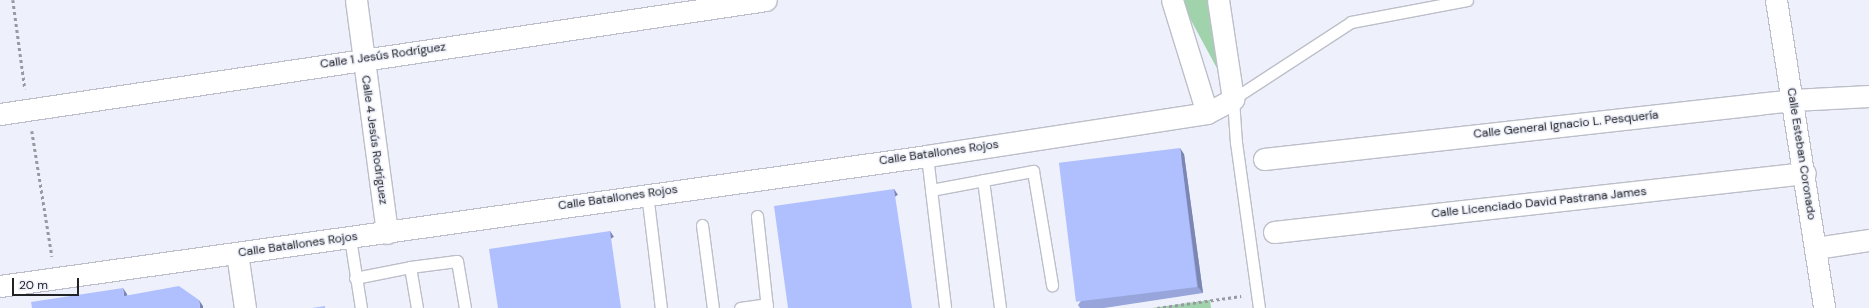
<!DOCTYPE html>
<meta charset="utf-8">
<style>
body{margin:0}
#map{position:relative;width:1869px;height:308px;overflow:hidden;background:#eef1fb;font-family:"DM Sans",sans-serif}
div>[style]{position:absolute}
.green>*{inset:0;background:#a0d2ab}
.path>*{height:2.5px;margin-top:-1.25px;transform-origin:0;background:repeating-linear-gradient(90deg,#989aa1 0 3px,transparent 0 6px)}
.roads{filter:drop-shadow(1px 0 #bcbfc9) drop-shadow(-1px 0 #bcbfc9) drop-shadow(0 1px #bcbfc9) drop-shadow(0 -1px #bcbfc9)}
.service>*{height:11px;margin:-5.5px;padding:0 5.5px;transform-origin:5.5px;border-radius:5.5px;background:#fff}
.minor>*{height:21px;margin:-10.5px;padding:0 10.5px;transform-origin:10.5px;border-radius:10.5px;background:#fff}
.wall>*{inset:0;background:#97a5db}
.shaded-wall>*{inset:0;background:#7b86b2;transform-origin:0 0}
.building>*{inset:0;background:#b0c0ff;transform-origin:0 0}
span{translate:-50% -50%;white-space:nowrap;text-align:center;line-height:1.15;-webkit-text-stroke:3px #eef1fb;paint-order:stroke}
.street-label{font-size:12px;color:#212225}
.scale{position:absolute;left:12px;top:278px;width:67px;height:18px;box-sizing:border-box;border:2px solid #212225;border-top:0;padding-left:5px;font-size:12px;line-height:14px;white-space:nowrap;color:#212225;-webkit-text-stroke:3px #eef1fb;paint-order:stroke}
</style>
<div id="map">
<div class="green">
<div style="clip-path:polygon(1180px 0,1207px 0,1219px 72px)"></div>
<div style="clip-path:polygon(1210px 300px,1211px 308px,1152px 308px)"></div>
</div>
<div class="path">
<div style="left:13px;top:0;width:90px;rotate:82.3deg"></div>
<div style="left:32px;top:131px;width:127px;rotate:80.9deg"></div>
<div style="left:1157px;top:308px;width:85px;rotate:-8.1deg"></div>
</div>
<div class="roads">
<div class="service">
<div style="left:927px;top:156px;width:153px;rotate:83.2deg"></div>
<div style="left:983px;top:180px;width:129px;rotate:82.4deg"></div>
<div style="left:931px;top:190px;width:104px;rotate:-10.6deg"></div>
<div style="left:1033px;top:171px;width:116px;rotate:80.5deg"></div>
<div style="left:647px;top:193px;width:116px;rotate:83.1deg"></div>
<div style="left:757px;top:216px;width:93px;rotate:83.8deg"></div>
<div style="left:702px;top:225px;width:84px;rotate:82.5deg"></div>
<div style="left:350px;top:238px;width:71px;rotate:81.1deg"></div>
<div style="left:410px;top:267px;width:42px;rotate:80.3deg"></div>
<div style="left:355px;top:278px;width:56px;rotate:-11.3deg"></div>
<div style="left:410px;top:267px;width:47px;rotate:-7.3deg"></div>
<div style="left:457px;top:261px;width:48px;rotate:80.3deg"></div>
<div style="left:740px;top:308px;width:27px;rotate:-8deg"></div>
<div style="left:1259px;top:308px;width:167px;rotate:-97.9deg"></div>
<div style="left:1236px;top:143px;width:44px;rotate:-93.9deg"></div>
<div style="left:1233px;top:99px;width:141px;rotate:-33.1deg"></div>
<div style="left:1351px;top:22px;width:118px;rotate:-10.7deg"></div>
</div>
<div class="minor">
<div style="left:356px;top:0;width:235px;rotate:82.4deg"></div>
<div style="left:1172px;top:0;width:118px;rotate:72.8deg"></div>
<div style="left:1776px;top:0;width:312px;rotate:81.1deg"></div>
<div style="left:0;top:114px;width:774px;rotate:-8.46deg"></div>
<div style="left:1264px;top:159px;width:532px;rotate:-6.36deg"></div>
<div style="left:1793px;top:100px;width:76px;rotate:-3deg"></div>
<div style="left:1274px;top:232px;width:534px;rotate:-6.34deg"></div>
<div style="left:1816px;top:248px;width:54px;rotate:-8.6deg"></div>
<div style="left:237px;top:253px;width:56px;rotate:81.7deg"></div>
<div style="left:0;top:286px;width:936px;rotate:-7.98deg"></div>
<div style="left:927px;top:156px;width:283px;rotate:-8.7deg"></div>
<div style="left:1207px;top:113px;width:30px;rotate:-28deg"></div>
<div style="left:1233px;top:99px;width:100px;rotate:-98.6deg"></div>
</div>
</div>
<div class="wall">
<div style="clip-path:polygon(1184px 154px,1203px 293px,1104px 308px,1080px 308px,1078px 305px)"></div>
</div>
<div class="shaded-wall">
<div style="clip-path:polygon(1180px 148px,1184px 154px,1203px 293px,1198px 287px)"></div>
<div style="left:894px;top:189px;width:7px;height:120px;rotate:56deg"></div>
<div style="left:610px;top:231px;width:7px;height:78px;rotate:56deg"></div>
<div style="clip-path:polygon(123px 288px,127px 294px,128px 301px,124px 296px)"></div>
<div style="clip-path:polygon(199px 300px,203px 306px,203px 308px,200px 308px)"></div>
</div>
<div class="building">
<div style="left:1180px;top:148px;width:140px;height:122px;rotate:83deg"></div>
<div style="clip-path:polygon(894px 189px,912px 308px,788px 308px,774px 206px)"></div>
<div style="clip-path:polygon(610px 231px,621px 308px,498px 308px,489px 249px)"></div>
<div style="clip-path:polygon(179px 286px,199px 300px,200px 308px,32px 308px,31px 302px,123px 288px,124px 296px)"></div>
<div style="clip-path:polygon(325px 306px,325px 308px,312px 308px)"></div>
</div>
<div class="street-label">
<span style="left:383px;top:56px;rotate:-8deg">Calle 1 Jesús Rodríguez</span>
<span style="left:1566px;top:125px;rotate:-6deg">Calle General Ignacio L. Pesquería</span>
<span style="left:374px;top:140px;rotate:82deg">Calle 4 Jesús Rodríguez</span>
<span style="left:939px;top:153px;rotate:-8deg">Calle Batallones Rojos</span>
<span style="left:1801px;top:154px;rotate:81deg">Calle Esteban Coronado</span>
<span style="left:618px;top:198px;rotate:-8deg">Calle Batallones Rojos</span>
<span style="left:1539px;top:203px;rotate:-6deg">Calle Licenciado David Pastrana James</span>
<span style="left:298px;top:245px;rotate:-8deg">Calle Batallones Rojos</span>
</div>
<div class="scale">20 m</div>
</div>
